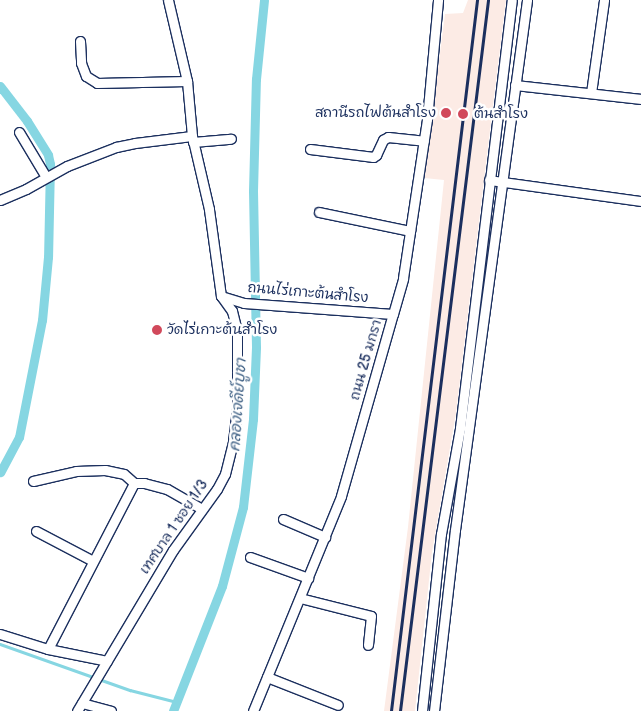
<!DOCTYPE html>
<meta charset="utf-8">
<style>
body{margin:0}
#map{position:relative;width:641px;height:711px;overflow:hidden;background:#fff;font-family:"Balsamiq Sans","Playpen Sans Thai",sans-serif}
div>[style]{position:absolute}
.built>*{inset:0;background:#fcebe5}
.stream>*{height:2.5px;margin:-1.25px;padding:0 1.25px;transform-origin:1.25px;border-radius:1.25px;background:#86d6e2}
.canal>*{height:9px;margin:-4.5px;padding:0 4.5px;transform-origin:4.5px;border-radius:4.5px;background:#86d6e2}
.roads{filter:drop-shadow(1px 0 #1b2f5e) drop-shadow(-1px 0 #1b2f5e) drop-shadow(0 1px #1b2f5e) drop-shadow(0 -1px #1b2f5e)}
.minor>*{height:9px;margin:-4.5px;padding:0 4.5px;transform-origin:4.5px;border-radius:4.5px;background:#fff}
.rail>*{height:2.5px;margin:-1.25px;padding:0 1.25px;transform-origin:1.25px;border-radius:1.25px;background:#1b2f5e}
.dots>*{width:14px;height:14px;translate:-50% -50%;box-sizing:border-box;border:2px solid #fff;border-radius:50%}
span{translate:-50% -50%;white-space:nowrap;text-align:center;line-height:1.15;-webkit-text-stroke:5px #fff;paint-order:stroke}
.poi-label{font-size:14px;color:#1b2f5e}
.right{translate:-100% -50%;text-align:right}
.left{translate:0 -50%;text-align:left}
.street-label{font-size:14px;color:#1b2f5e}
.water-label{font-size:15px;color:#36597f;font-style:italic}
</style>
<div id="map">
<div class="built">
<div style="clip-path:polygon(468px 0,506px 0,490px 130px,456px 413px,432px 552px,415px 711px,384px 711px,408px 527px,444px 180px,424px 178px,445px 14px,463px 13px)"></div>
</div>
<div class="stream">
<div style="left:0;top:644px;width:138px;rotate:19.5deg"></div>
<div style="left:130px;top:690px;width:49px;rotate:14.3deg"></div>
</div>
<div class="canal">
<div style="left:0;top:86px;width:44px;rotate:52.4deg"></div>
<div style="left:27px;top:121px;width:40px;rotate:58deg"></div>
<div style="left:48px;top:155px;width:9px;rotate:77deg"></div>
<div style="left:50px;top:164px;width:93px;rotate:91.2deg"></div>
<div style="left:48px;top:257px;width:63px;rotate:95.4deg"></div>
<div style="left:42px;top:320px;width:119px;rotate:101.1deg"></div>
<div style="left:19px;top:437px;width:40px;rotate:118deg"></div>
<div style="left:173px;top:711px;width:134px;rotate:-68.6deg"></div>
<div style="left:222px;top:586px;width:82px;rotate:-75.1deg"></div>
<div style="left:243px;top:507px;width:89px;rotate:-83.5deg"></div>
<div style="left:253px;top:419px;width:72px;rotate:-87.6deg"></div>
<div style="left:256px;top:347px;width:156px;rotate:-91.1deg"></div>
<div style="left:253px;top:191px;width:112px;rotate:-88.5deg"></div>
<div style="left:256px;top:79px;width:79px;rotate:-84.2deg"></div>
</div>
<div class="roads">
<div class="minor">
<div style="left:80px;top:41px;width:22px;rotate:87deg"></div>
<div style="left:81px;top:63px;width:14px;rotate:69deg"></div>
<div style="left:86px;top:76px;width:13px;rotate:32deg"></div>
<div style="left:97px;top:83px;width:90px;rotate:-1.3deg"></div>
<div style="left:515px;top:85px;width:127px;rotate:6.3deg"></div>
<div style="left:591px;top:93px;width:94px;rotate:-82deg"></div>
<div style="left:19px;top:132px;width:52px;rotate:59deg"></div>
<div style="left:193px;top:142px;width:38px;rotate:-5deg"></div>
<div style="left:310px;top:149px;width:64px;rotate:7.2deg"></div>
<div style="left:373px;top:157px;width:4px;rotate:-34deg"></div>
<div style="left:376px;top:155px;width:17px;rotate:-65deg"></div>
<div style="left:383px;top:140px;width:6px;rotate:-31deg"></div>
<div style="left:388px;top:137px;width:36px;rotate:6deg"></div>
<div style="left:489px;top:180px;width:153px;rotate:7.9deg"></div>
<div style="left:0;top:200px;width:28px;rotate:-23deg"></div>
<div style="left:26px;top:189px;width:47px;rotate:-29.3deg"></div>
<div style="left:67px;top:166px;width:53px;rotate:-21.2deg"></div>
<div style="left:116px;top:147px;width:19px;rotate:-12deg"></div>
<div style="left:135px;top:143px;width:57px;rotate:-7deg"></div>
<div style="left:319px;top:212px;width:93px;rotate:11.8deg"></div>
<div style="left:221px;top:296px;width:24px;rotate:17deg"></div>
<div style="left:244px;top:303px;width:149px;rotate:4.2deg"></div>
<div style="left:33px;top:481px;width:44px;rotate:-13.1deg"></div>
<div style="left:76px;top:471px;width:29px;rotate:-2deg"></div>
<div style="left:105px;top:470px;width:19px;rotate:12deg"></div>
<div style="left:124px;top:474px;width:13px;rotate:42deg"></div>
<div style="left:283px;top:519px;width:46px;rotate:23.2deg"></div>
<div style="left:36px;top:531px;width:64px;rotate:27.8deg"></div>
<div style="left:250px;top:557px;width:62px;rotate:19.9deg"></div>
<div style="left:300px;top:598px;width:73px;rotate:14.2deg"></div>
<div style="left:371px;top:616px;width:29px;rotate:96deg"></div>
<div style="left:0;top:634px;width:50px;rotate:17.4deg"></div>
<div style="left:48px;top:649px;width:60px;rotate:11.5deg"></div>
<div style="left:48px;top:649px;width:187px;rotate:-62.6deg"></div>
<div style="left:134px;top:483px;width:10px"></div>
<div style="left:144px;top:483px;width:24px;rotate:15deg"></div>
<div style="left:167px;top:489px;width:40px;rotate:29.7deg"></div>
<div style="left:267px;top:677px;width:76px;rotate:21.5deg"></div>
<div style="left:82px;top:703px;width:30px;rotate:15deg"></div>
<div style="left:77px;top:711px;width:187px;rotate:-59.2deg"></div>
<div style="left:173px;top:550px;width:75px;rotate:-54.2deg"></div>
<div style="left:217px;top:489px;width:17px;rotate:-62deg"></div>
<div style="left:225px;top:474px;width:34px;rotate:-76deg"></div>
<div style="left:233px;top:441px;width:32px;rotate:-83deg"></div>
<div style="left:237px;top:409px;width:78px;rotate:-90deg"></div>
<div style="left:237px;top:331px;width:21px;rotate:-104deg"></div>
<div style="left:232px;top:311px;width:19px;rotate:-126deg"></div>
<div style="left:221px;top:296px;width:88px;rotate:-97.9deg"></div>
<div style="left:209px;top:209px;width:75px;rotate:-103.1deg"></div>
<div style="left:192px;top:136px;width:55px;rotate:-95.2deg"></div>
<div style="left:187px;top:81px;width:83px;rotate:-103.2deg"></div>
<div style="left:253px;top:711px;width:232px;rotate:-67.7deg"></div>
<div style="left:341px;top:496px;width:189px;rotate:-74.1deg"></div>
<div style="left:393px;top:314px;width:37px;rotate:-74deg"></div>
<div style="left:403px;top:278px;width:161px;rotate:-81.4deg"></div>
<div style="left:427px;top:119px;width:120px;rotate:-84.7deg"></div>
<div style="left:422px;top:711px;width:178px;rotate:-83.9deg"></div>
<div style="left:441px;top:534px;width:108px;rotate:-79.8deg"></div>
<div style="left:460px;top:428px;width:431px;rotate:-83.1deg"></div>
<div style="left:434px;top:711px;width:182px;rotate:-83.4deg"></div>
<div style="left:455px;top:530px;width:535px;rotate:-82.26deg"></div>
</div>
</div>
<div class="rail">
<div style="left:391px;top:711px;width:716px;rotate:-83.1deg"></div>
<div style="left:400px;top:711px;width:716px;rotate:-82.94deg"></div>
</div>
<div class="dots">
<div style="left:446px;top:113px;background:#d1495b"></div>
<div style="left:463px;top:114px;background:#d1495b"></div>
<div style="left:157px;top:330px;background:#d1495b"></div>
</div>
<div class="poi-label">
<span class="right" style="left:436px;top:113px">สถานีรถไฟต้นสำโรง</span>
<span class="left" style="left:474px;top:114px">ต้นสำโรง</span>
<span class="left" style="left:167px;top:330px">วัดไร่เกาะต้นสำโรง</span>
</div>
<div class="street-label">
<span style="left:308px;top:293px;rotate:5deg">ถนนไร่เกาะต้นสำโรง</span>
<span style="left:366px;top:360px;rotate:-74deg">ถนน 25 มกรา</span>
<span style="left:174px;top:527px;rotate:-56deg">เทศบาล 1 ซอย 1/3</span>
</div>
<div class="water-label">
<span style="left:238px;top:405px;rotate:-86deg">คลองเจดีย์บูชา</span>
</div>
</div>
